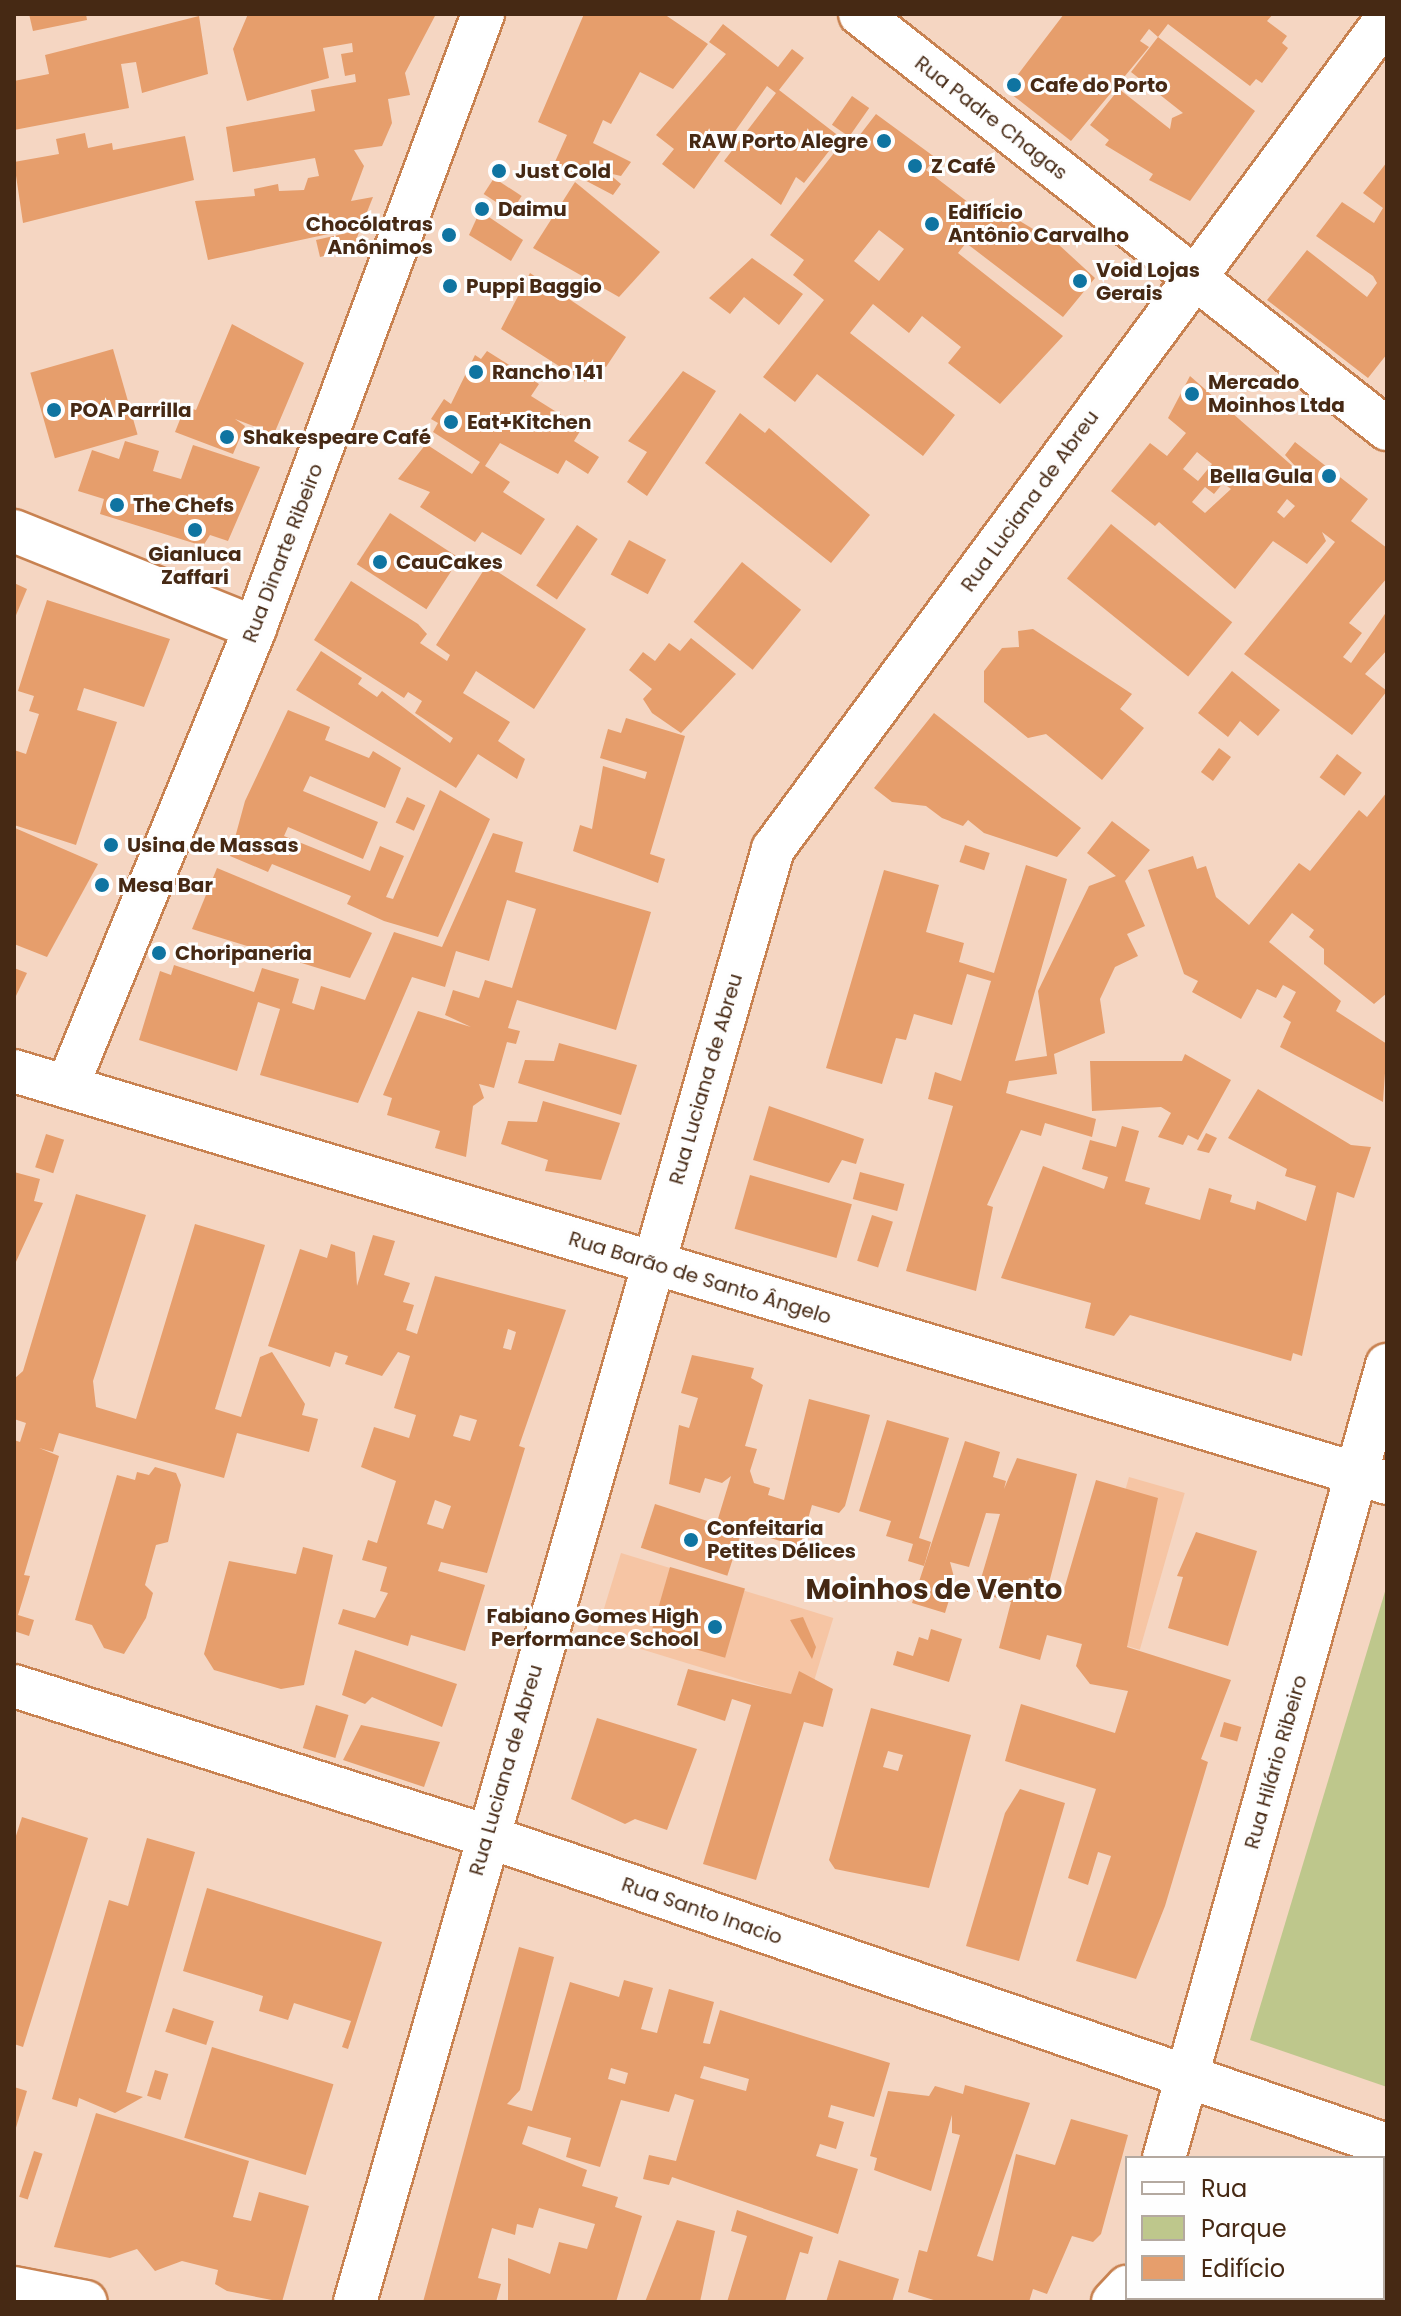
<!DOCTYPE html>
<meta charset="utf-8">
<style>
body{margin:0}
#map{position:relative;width:1401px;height:2316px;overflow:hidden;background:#f5d6c2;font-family:Poppins,sans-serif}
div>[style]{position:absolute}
.built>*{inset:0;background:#f6c5a4;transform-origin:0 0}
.green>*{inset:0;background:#bec78c}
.building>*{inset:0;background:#e69e6c;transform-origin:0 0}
.roads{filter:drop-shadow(2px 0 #c88251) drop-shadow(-2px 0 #c88251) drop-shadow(0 2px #c88251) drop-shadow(0 -2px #c88251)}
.minor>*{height:42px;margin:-21px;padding:0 21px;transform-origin:21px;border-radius:21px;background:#fff}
.dots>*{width:22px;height:22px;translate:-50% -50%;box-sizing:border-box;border:4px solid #fefefe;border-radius:50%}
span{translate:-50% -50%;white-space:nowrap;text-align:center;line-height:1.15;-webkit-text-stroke:6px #fefefe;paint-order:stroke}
.poi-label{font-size:20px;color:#462914;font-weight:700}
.left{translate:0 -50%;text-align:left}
.right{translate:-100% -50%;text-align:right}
.street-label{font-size:20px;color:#462914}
.district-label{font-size:28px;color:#462914;font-weight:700}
.frame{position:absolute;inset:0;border:16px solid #462914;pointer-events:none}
.legend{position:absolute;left:1125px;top:2156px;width:260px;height:144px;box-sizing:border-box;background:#fefefe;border:2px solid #b4a9a0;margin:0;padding:10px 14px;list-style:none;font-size:24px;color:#462914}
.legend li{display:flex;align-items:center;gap:16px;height:40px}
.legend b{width:40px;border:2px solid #b4a9a0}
</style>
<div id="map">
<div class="built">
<div style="left:1129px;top:1477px;width:58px;height:163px;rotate:16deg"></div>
<div style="left:621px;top:1553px;width:222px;height:86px;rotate:17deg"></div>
</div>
<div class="green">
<div style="clip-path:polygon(1387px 1585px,1387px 2087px,1250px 2040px)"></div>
</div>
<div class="building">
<div style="clip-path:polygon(29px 14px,86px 14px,87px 20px,33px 31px)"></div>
<div style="clip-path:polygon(248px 14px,436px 14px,405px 73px,410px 95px,388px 99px,392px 123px,382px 146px,354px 150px,364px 166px,351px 201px,373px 197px,361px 227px,208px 260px,195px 201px,255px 196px,254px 189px,278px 184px,279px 191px,304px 190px,308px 178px,319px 176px,315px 158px,233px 172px,226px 127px,315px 111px,311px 90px,356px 82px,355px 74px,345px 76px,341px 54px,353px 52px,352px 43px,323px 48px,329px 78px,247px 101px,233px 49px)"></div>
<div style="clip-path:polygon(584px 14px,664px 14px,708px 44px,673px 89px,640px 72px,611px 124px,603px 120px,593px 143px,631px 162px,621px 176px,608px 173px,621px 184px,613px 195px,554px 164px,567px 135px,538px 122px)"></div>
<div style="clip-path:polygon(1064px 14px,1273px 14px,1267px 21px,1287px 36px,1282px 43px,1288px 48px,1262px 83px,1256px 79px,1250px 86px,1168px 24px,1158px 37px,1149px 29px,1140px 41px,1149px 47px,1071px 141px,1006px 90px)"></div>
<div style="clip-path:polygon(199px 16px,208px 74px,142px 93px,136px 62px,121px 64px,129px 108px,14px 130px,14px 81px,49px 74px,45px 55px)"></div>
<div style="clip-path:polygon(723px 24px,778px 67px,792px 49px,804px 58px,779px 90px,840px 137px,804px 183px,796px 177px,781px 205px,724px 161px,776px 93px,767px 86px,694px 189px,662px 164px,674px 149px,656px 135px,726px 54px,709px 42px)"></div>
<div style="clip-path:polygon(1158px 37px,1255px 111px,1190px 201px,1149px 180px,1153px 174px,1105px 145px,1109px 140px,1090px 125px,1119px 89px,1170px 129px,1172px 118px,1183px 113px,1131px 72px)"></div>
<div style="left:852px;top:96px;width:21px;height:35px;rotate:35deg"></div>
<div style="clip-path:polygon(evenodd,876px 114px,936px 158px,926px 170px,986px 216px,981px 224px,995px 206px,1058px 244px,1095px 278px,1063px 317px,966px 243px,958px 253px,1063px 336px,1000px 404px,948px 363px,961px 347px,922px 316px,909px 333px,873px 304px,850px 333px,955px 415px,923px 456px,817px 374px,795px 402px,763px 377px,824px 300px,793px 275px,804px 260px,770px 235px,841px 144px,849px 149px,876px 114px,879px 230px,904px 249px,879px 281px,854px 261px,879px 230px)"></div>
<div style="clip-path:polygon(85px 133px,88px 148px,112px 143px,113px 150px,185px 136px,194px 180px,23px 223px,14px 162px,59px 154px,56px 139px)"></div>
<div style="clip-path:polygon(1387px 162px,1387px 354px,1368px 378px,1267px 300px,1307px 250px,1367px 297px,1377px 283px,1373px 276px,1316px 236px,1342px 202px,1374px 223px,1383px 208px,1363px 193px)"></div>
<div style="left:494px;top:178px;width:33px;height:19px;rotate:33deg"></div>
<div style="clip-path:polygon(575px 182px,660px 252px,619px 297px,533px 248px)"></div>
<div style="clip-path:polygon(480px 211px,523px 240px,511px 261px,469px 235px)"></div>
<div style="clip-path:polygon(360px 230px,352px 250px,320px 257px,316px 240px)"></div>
<div style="clip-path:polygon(752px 258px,803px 294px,779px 325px,744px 297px,730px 314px,709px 298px)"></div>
<div style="clip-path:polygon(530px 273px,626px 337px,606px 367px,598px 362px,584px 382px,501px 329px)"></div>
<div style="clip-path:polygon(232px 324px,304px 363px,274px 434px,235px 419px,245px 426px,233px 454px,175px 432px,185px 407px,196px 410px)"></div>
<div style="left:113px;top:349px;width:89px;height:86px;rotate:74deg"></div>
<div style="clip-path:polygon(487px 351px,539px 384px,531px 396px,582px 428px,574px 441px,599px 457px,588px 474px,566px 460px,558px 474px,500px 443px,485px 466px,510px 482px,503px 492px,545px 519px,521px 555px,482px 532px,475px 542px,420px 507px,430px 492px,398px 479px,426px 444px,472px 474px,480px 462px,433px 432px,438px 423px,431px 419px,444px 399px,451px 404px,475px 355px,481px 359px)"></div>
<div style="clip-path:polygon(683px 371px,716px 391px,647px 496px,627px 482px,647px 452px,628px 441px)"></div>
<div style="clip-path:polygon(evenodd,1190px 376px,1305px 477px,1285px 455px,1295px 442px,1368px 499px,1351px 521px,1387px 548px,1387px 578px,1349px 623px,1362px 633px,1343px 657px,1351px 663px,1387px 611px,1387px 650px,1365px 674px,1387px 691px,1352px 735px,1244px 654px,1335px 542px,1322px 532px,1326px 541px,1307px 564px,1273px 541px,1235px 589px,1159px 522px,1155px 526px,1111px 491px,1150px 443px,1167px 456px,1186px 433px,1168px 418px,1190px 376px,1197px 452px,1212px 464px,1198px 481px,1183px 469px,1197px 452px,1190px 376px,1223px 483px,1231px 489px,1205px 513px,1192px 502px,1205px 487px,1214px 494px,1223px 483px,1190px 376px,1287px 499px,1295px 506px,1284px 518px,1277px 512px,1287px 499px)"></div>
<div style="clip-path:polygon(740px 413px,765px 433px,769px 428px,870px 515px,831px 563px,705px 463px)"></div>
<div style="clip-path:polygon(125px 441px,159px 451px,153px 471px,181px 479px,193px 445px,260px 467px,228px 541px,210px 535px,203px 546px,100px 514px,104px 499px,78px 491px,92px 450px,119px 459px)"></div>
<div style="left:390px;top:513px;width:83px;height:61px;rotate:33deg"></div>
<div style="left:1111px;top:524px;width:156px;height:70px;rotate:39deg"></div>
<div style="left:577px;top:525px;width:25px;height:73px;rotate:34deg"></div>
<div style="left:629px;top:540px;width:42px;height:39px;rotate:28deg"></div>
<div style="left:742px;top:562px;width:76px;height:77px;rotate:39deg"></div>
<div style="clip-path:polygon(487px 565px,586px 629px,534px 709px,476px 671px,463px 693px,510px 722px,498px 741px,525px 759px,517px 779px,478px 754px,456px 788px,296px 690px,321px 651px,362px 678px,358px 684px,377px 697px,382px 691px,450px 743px,453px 738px,415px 713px,422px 701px,408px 692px,404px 698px,314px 640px,351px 581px,418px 624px,427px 634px,420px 643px,447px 661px,450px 655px,436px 645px)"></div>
<div style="clip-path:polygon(14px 583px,27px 589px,14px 620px)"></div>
<div style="clip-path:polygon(47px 600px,170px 639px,144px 707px,84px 688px,77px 710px,117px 722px,76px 845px,14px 825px,14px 750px,26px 754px,39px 714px,29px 711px,34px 696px,18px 691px)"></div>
<div style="clip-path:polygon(1033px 629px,1132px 694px,1120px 709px,1144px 728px,1102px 780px,1046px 734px,1028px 738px,984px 702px,984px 671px,1002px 648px,1019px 647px,1018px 631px)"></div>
<div style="clip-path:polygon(691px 638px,736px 674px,681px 733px,652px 713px,643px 699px,652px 689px,629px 670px,643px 652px,655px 661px,669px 643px,680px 651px)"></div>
<div style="clip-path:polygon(1232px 671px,1280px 710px,1258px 736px,1240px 721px,1228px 737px,1198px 713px)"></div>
<div style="clip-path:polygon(288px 710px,330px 727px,325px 740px,369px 758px,373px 751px,401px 768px,385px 808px,310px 776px,303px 791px,378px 822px,363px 859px,288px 827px,284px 836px,370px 871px,380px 846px,404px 856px,386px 897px,393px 899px,440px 790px,490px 819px,438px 937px,384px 921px,347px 904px,351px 896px,272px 864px,268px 872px,230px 856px,245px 801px)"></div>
<div style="clip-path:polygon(934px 713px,1081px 828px,1057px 857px,984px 833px,968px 820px,963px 826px,942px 818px,926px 806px,892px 802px,874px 788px)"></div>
<div style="clip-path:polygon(626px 718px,685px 736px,650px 854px,665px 859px,658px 883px,573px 851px,580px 825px,592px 829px,603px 766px,645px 779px,647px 772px,600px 758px,608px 729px,621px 733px)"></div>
<div style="left:1219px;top:748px;width:15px;height:30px;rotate:37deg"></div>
<div style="left:1337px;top:754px;width:31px;height:29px;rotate:37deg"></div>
<div style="clip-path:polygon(1387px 792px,1387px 993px,1374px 1004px,1324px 964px,1324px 949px,1309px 937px,1314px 930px,1292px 913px,1269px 942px,1341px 1001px,1336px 1011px,1387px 1044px,1383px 1102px,1280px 1047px,1291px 1022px,1283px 1017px,1296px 992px,1283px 985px,1276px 998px,1257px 989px,1241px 1019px,1192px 992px,1198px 981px,1184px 974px,1148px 870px,1193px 856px,1197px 869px,1206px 866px,1216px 897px,1249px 925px,1299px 863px,1310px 871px,1359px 810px,1367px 817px)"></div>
<div style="left:407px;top:797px;width:20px;height:28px;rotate:24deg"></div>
<div style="clip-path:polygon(1112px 821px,1150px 850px,1125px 881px,1145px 926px,1127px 934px,1138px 956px,1115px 967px,1100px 999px,1105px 1033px,1054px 1054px,1057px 1074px,1009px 1081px,1006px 1093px,1096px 1119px,1092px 1137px,1045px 1123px,1041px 1136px,1021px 1130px,987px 1205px,993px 1207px,976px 1291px,906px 1271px,953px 1106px,928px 1099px,935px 1072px,961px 1081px,991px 981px,967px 974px,952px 1025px,914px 1014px,906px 1040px,896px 1038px,882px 1084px,826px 1068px,884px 870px,939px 885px,926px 932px,964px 943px,959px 962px,994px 973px,1026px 865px,1067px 879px,1015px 1061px,1047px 1056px,1038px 991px,1089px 886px,1116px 876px,1087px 853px)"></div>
<div style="clip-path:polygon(15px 828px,98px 864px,47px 957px,14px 944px)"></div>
<div style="clip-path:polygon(493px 833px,523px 842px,515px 872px,651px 912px,616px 1030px,517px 1000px,508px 1028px,520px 1031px,516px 1044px,507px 1042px,494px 1088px,479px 1084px,484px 1098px,473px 1106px,466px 1157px,435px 1148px,440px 1131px,387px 1115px,392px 1098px,383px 1095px,418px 1011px,471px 1027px,445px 1015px,453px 990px,479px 998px,485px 980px,512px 988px,536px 909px,507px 900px,489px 961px,456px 951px,445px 987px,412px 977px,358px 1103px,260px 1075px,280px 1009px,258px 1002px,237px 1071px,139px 1040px,160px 971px,171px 975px,174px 965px,254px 992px,262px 968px,299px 979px,292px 1003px,314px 1010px,321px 986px,365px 1000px,394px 932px,442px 947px)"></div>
<div style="left:965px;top:845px;width:26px;height:18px;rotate:18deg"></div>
<div style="clip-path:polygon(217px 868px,372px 933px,350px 978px,192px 929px)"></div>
<div style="clip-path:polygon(14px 968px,27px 973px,14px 1000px)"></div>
<div style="clip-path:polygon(559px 1043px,637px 1065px,621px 1115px,518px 1083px,525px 1060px,554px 1061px)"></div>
<div style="clip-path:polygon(1185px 1054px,1231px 1080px,1198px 1140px,1188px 1135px,1183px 1145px,1158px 1137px,1171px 1113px,1161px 1107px,1092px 1111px,1090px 1061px,1182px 1061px)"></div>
<div style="clip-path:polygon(1258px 1089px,1351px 1145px,1371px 1147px,1354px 1198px,1337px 1192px,1302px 1356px,1293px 1353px,1291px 1361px,1130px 1315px,1114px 1336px,1085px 1328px,1091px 1303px,1001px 1278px,1043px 1166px,1104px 1189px,1108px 1177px,1082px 1169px,1090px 1140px,1116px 1147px,1122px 1126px,1139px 1131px,1125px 1181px,1150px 1188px,1145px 1204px,1200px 1220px,1209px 1188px,1232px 1195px,1230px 1202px,1255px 1210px,1257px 1201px,1306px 1221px,1316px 1186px,1285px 1176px,1287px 1169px,1228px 1138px)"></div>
<div style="clip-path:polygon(543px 1101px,620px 1123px,601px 1180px,545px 1171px,548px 1160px,501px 1144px,508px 1121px,537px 1122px)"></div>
<div style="clip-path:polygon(769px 1106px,864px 1139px,856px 1164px,842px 1160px,829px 1183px,753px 1160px)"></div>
<div style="clip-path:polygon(1206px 1133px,1217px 1138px,1209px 1153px,1197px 1150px)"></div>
<div style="left:46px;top:1134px;width:19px;height:35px;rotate:18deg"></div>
<div style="clip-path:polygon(14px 1172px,40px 1179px,34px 1201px,43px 1203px,15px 1264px)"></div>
<div style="left:860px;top:1172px;width:46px;height:28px;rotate:15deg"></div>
<div style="left:750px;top:1175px;width:106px;height:56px;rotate:16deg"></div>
<div style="clip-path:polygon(76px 1194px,146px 1215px,93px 1381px,96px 1407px,136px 1419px,195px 1224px,265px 1245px,215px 1409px,241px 1417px,260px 1357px,272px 1352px,305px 1404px,302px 1415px,318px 1419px,309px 1452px,237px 1433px,224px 1478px,59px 1433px,53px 1452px,39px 1448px,59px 1456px,24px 1575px,30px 1576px,18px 1615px,34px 1620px,29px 1636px,14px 1631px,14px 1440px,20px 1442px,26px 1423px,14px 1419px,14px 1379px,23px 1371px)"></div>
<div style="left:872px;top:1215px;width:22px;height:48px;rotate:18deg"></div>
<div style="clip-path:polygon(evenodd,373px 1235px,395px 1241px,384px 1275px,410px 1283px,403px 1302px,414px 1305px,406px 1330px,417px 1334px,435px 1276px,566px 1310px,519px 1446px,525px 1448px,487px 1573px,441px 1562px,438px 1571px,485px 1585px,465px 1651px,411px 1635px,408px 1646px,338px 1624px,343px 1609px,375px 1618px,388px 1593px,380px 1591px,387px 1567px,362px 1560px,368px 1540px,377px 1543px,396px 1481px,361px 1467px,374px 1427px,409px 1438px,416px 1415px,394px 1408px,410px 1356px,398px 1352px,382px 1376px,345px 1364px,348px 1356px,335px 1352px,330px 1367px,268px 1346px,300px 1249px,327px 1258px,331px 1244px,355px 1252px,357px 1286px,373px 1235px,508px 1329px,516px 1332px,511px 1350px,503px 1348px,508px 1329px,373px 1235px,460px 1415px,477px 1420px,470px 1441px,453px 1436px,460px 1415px,373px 1235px,435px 1500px,451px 1506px,443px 1529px,427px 1524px,435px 1500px)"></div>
<div style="clip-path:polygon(692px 1355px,754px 1368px,751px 1378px,763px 1385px,745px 1446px,757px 1449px,750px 1471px,754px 1483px,770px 1488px,768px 1495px,784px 1500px,809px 1399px,870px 1415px,845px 1506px,839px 1513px,812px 1505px,800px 1547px,717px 1522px,731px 1476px,722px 1483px,705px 1478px,700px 1493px,669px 1484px,679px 1425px,689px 1428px,698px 1398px,681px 1393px)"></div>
<div style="clip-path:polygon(887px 1420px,949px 1438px,919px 1538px,931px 1542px,924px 1566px,908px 1561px,913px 1544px,886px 1536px,891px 1521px,859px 1511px)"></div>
<div style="clip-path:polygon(965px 1441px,1000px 1452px,993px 1477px,1006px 1481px,1004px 1489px,1017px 1458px,1077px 1474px,1049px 1583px,1029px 1578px,1027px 1585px,1016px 1582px,1013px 1593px,1040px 1600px,1041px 1593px,1063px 1593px,1096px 1480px,1158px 1498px,1127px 1647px,1231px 1680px,1201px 1759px,1208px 1762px,1165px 1906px,1136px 1979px,1076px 1961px,1111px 1856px,1098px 1852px,1088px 1885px,1068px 1878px,1096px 1789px,1005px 1761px,1021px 1704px,1115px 1733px,1128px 1691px,1090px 1684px,1076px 1666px,1082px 1644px,1047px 1635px,1040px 1660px,999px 1648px,1011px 1602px,977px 1592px,1000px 1514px,986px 1513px,969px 1567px,950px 1562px,955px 1581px,945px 1613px,912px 1603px)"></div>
<div style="clip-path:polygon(155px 1467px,176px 1473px,181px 1485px,168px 1542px,156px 1545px,145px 1585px,153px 1593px,146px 1618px,124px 1654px,104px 1648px,92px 1625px,75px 1620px,117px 1475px,135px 1480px,137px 1472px,149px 1475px)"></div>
<div style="left:655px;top:1504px;width:91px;height:46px;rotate:18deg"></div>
<div style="clip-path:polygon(1196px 1532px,1257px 1551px,1228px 1646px,1168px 1628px,1183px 1577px,1177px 1576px)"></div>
<div style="clip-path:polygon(303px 1547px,333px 1555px,304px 1685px,281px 1689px,214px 1670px,204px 1654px,229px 1561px,296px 1574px)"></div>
<div style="left:670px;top:1567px;width:78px;height:72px;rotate:16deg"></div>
<div style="clip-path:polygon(803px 1617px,816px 1647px,812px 1659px,790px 1620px)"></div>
<div style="clip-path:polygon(931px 1629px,962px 1639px,949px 1682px,893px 1665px,897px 1651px,913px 1656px,919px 1637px,928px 1640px)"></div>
<div style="clip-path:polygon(355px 1650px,457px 1684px,442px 1727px,372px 1697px,365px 1704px,342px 1695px)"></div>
<div style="clip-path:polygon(688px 1669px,791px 1694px,799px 1671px,833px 1689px,823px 1727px,804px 1722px,756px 1880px,703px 1864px,751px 1705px,732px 1699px,725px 1721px,677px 1705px)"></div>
<div style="left:316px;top:1705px;width:34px;height:45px;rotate:17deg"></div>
<div style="clip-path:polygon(evenodd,871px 1708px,971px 1735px,929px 1888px,835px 1869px,829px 1860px,871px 1708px,888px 1751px,903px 1755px,898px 1771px,883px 1767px,888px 1751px)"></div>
<div style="clip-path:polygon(597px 1718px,697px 1749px,667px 1830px,635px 1819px,625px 1824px,571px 1799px)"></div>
<div style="left:1224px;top:1722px;width:18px;height:15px;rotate:16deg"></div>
<div style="clip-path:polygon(361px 1725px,440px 1742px,424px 1787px,343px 1760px)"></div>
<div style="clip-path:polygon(1020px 1789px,1065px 1803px,1019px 1961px,966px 1946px,1005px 1813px)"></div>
<div style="clip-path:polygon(22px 1817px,88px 1838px,23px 2047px,14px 2044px,14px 1842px)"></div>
<div style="clip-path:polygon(147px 1838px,195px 1852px,126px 2092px,143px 2097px,115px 2113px,79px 2098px,77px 2107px,52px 2099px,109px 1900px,128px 1906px)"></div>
<div style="clip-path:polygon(207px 1888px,382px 1942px,348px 2049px,342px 2047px,351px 2021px,294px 2003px,288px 2020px,259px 2011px,263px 1996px,183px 1971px)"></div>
<div style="clip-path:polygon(evenodd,519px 1947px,554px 1957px,520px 2090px,507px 2104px,532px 2111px,570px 1982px,619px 1997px,624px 1980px,653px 1988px,641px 2029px,657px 2033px,669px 1989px,714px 2002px,703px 2043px,710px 2044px,720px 2010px,890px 2063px,874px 2117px,831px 2105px,828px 2117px,844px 2122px,836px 2149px,820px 2144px,816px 2156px,858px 2169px,838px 2234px,672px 2177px,669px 2185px,643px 2179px,649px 2155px,676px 2161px,694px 2100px,675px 2094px,669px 2112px,621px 2100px,600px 2167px,566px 2157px,571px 2138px,528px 2126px,522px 2144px,587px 2170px,582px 2186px,618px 2197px,615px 2207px,642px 2216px,616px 2302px,508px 2302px,508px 2258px,550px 2274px,559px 2242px,587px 2249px,595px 2224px,539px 2208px,533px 2228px,517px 2224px,515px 2235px,492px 2228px,478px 2278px,501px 2284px,496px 2302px,423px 2302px,519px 1947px,704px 2066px,749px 2079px,746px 2091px,700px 2078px,704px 2066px,519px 1947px,611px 2068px,628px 2073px,625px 2084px,608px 2079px,611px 2068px)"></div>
<div style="left:173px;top:2008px;width:43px;height:25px;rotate:18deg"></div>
<div style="left:212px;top:2047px;width:127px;height:95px;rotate:17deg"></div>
<div style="left:155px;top:2070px;width:14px;height:27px;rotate:17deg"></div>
<div style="clip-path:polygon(965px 2085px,1030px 2103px,977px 2256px,993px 2261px,1016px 2154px,1055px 2165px,1071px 2119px,1128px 2135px,1101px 2234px,1093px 2242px,1072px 2236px,1047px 2294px,1033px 2289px,1029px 2302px,940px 2302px,908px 2292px,919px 2250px,927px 2252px,960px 2135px,952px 2133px,952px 2115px,931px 2191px,874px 2170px,877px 2158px,870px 2156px,888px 2091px,929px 2096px,935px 2086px,963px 2094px)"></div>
<div style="clip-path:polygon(14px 2087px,27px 2091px,15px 2131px,14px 2131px)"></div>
<div style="clip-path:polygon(96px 2113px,249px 2161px,233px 2217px,251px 2221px,259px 2192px,309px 2206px,282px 2302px,227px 2291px,215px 2284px,218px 2270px,182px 2261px,155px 2271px,137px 2249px,110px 2258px,54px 2247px)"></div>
<div style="left:34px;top:2151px;width:9px;height:48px;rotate:18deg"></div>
<div style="clip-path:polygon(737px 2210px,813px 2237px,808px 2254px,800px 2252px,785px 2302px,727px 2302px,747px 2236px,731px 2231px)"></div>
<div style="clip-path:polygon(677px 2220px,715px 2231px,700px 2302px,645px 2302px)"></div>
<div style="clip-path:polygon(839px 2260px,899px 2279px,892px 2302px,826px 2302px)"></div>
<div style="clip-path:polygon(1383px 2267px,1387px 2302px,1320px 2302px,1383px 2298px)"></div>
</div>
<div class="roads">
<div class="minor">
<div style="left:860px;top:14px;width:671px;rotate:38.22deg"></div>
<div style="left:14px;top:531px;width:260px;rotate:21.9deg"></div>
<div style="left:14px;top:1071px;width:1433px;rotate:16.7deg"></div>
<div style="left:67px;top:1087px;width:496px;rotate:-67.7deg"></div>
<div style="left:255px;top:628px;width:655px;rotate:-69.63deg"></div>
<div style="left:14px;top:1686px;width:495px;rotate:17.6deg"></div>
<div style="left:486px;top:1836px;width:953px;rotate:18.93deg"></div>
<div style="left:1164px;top:2158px;width:824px;rotate:-74.29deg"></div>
<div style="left:14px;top:2288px;width:73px;rotate:11deg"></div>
<div style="left:355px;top:2302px;width:1512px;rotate:-73.95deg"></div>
<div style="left:773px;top:849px;width:1033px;rotate:-53.54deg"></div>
<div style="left:1113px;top:2302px;width:21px;rotate:-47deg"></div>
</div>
</div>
<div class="dots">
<div style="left:1014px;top:85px;background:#0f74a1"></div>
<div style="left:884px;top:141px;background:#0f74a1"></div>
<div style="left:915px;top:166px;background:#0f74a1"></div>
<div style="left:499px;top:171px;background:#0f74a1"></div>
<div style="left:482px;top:209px;background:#0f74a1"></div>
<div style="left:932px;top:224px;background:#0f74a1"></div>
<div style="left:449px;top:235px;background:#0f74a1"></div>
<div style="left:1080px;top:281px;background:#0f74a1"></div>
<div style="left:450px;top:286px;background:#0f74a1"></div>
<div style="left:476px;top:372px;background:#0f74a1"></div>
<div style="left:1192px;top:394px;background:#0f74a1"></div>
<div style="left:54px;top:410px;background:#0f74a1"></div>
<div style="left:451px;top:422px;background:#0f74a1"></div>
<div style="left:227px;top:437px;background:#0f74a1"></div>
<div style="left:1329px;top:476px;background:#0f74a1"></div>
<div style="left:117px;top:505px;background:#0f74a1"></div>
<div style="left:195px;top:530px;background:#0f74a1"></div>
<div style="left:380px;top:562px;background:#0f74a1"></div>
<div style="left:111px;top:845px;background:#0f74a1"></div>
<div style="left:102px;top:885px;background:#0f74a1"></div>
<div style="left:159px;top:953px;background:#0f74a1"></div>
<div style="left:691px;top:1540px;background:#0f74a1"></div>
<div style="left:715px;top:1627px;background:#0f74a1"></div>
</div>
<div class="poi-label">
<span class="left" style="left:1030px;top:85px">Cafe do Porto</span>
<span class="right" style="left:868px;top:141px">RAW Porto Alegre</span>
<span class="left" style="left:931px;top:166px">Z Café</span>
<span class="left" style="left:515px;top:171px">Just Cold</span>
<span class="left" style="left:498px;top:209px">Daimu</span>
<span class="left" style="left:948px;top:224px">Edifício<br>Antônio Carvalho</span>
<span class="right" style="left:433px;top:236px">Chocólatras<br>Anônimos</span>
<span class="left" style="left:1096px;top:282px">Void Lojas<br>Gerais</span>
<span class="left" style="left:466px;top:286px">Puppi Baggio</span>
<span class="left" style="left:492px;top:372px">Rancho 141</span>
<span class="left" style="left:1208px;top:394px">Mercado<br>Moinhos Ltda</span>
<span class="left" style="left:70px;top:410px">POA Parrilla</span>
<span class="left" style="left:467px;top:422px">Eat+Kitchen</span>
<span class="left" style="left:243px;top:437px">Shakespeare Café</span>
<span class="right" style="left:1313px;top:476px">Bella Gula</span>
<span class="left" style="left:133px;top:505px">The Chefs</span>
<span style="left:195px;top:566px">Gianluca<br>Zaffari</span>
<span class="left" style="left:396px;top:562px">CauCakes</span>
<span class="left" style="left:127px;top:845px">Usina de Massas</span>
<span class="left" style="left:118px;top:885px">Mesa Bar</span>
<span class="left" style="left:175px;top:953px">Choripaneria</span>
<span class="left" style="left:707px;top:1540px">Confeitaria<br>Petites Délices</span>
<span class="right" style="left:699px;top:1628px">Fabiano Gomes High<br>Performance School</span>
</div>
<div class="street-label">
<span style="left:991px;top:118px;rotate:38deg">Rua Padre Chagas</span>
<span style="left:1030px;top:501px;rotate:-54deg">Rua Luciana de Abreu</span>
<span style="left:283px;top:553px;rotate:-69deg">Rua Dinarte Ribeiro</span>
<span style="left:706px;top:1079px;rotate:-74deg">Rua Luciana de Abreu</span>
<span style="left:700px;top:1278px;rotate:17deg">Rua Barão de Santo Ângelo</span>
<span style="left:1276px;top:1762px;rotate:-74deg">Rua Hilário Ribeiro</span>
<span style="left:506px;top:1770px;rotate:-74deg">Rua Luciana de Abreu</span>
<span style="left:702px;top:1911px;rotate:19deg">Rua Santo Inacio</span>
</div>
<div class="district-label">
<span style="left:934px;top:1590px">Moinhos de Vento</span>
</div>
<div class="frame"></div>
<ul class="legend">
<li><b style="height:10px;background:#fff"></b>Rua</li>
<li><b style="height:22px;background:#bec78c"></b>Parque</li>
<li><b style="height:22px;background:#e69e6c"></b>Edifício</li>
</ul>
</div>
